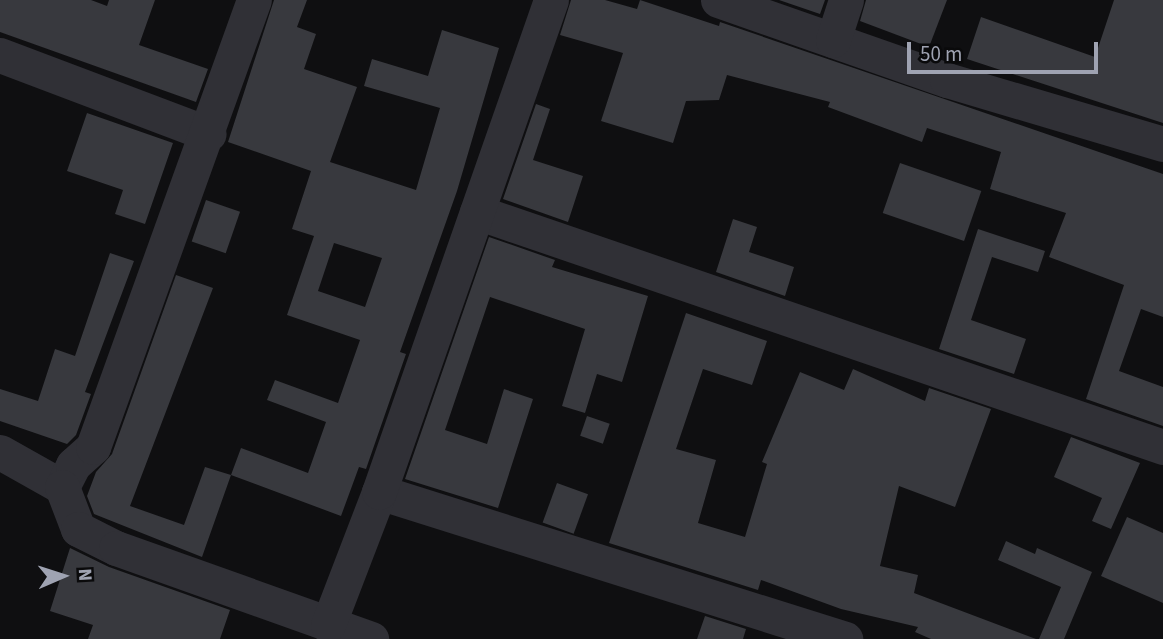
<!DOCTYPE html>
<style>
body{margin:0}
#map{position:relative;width:1163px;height:639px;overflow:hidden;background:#0f0f11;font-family:"Source Sans 3",sans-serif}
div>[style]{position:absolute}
.building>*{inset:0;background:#38393e;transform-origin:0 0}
.minor>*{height:35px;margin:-17.5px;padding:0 17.5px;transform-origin:17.5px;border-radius:17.5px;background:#303036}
span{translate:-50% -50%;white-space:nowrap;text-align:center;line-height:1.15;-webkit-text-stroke:7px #0a0a0b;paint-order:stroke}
.north{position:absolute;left:28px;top:541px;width:70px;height:70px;-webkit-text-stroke:5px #0a0a0b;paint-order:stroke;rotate:87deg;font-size:19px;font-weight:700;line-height:28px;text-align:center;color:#9fa3b2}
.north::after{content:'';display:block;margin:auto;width:24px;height:32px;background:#9fa3b2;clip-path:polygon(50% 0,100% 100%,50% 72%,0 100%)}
.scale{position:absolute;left:907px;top:42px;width:191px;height:32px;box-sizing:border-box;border:4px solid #9fa3b2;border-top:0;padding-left:9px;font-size:21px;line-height:24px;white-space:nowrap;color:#9fa3b2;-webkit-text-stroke:5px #0a0a0b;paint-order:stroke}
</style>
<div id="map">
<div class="building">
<div style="clip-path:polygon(0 0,91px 0,107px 6px,109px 0,155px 0,139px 45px,208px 69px,196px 102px,0 32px)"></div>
<div style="clip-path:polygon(evenodd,274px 0,307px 0,297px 27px,316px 34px,304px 69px,357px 87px,330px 162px,416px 190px,440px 108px,364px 86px,372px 59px,428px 76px,442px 30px,499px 48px,457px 191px,400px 352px,406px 354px,366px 469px,359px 467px,341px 516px,231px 475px,241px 448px,308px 473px,326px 422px,267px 400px,275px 380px,338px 403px,360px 340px,287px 315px,314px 236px,292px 229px,311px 171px,228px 142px,274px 0,334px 243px,382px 258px,365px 307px,318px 291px,334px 243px)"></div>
<div style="clip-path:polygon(571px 0,605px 0,637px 9px,640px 0,719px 26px,720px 22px,1163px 174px,1163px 317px,1141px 309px,1119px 371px,1163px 387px,1163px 426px,1086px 399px,1124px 285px,1049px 257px,1066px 213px,990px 189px,1001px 152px,927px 128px,922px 142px,828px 107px,830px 102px,727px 75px,719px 100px,686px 101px,673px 143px,601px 121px,623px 53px,560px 35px)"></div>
<div style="clip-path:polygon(779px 0,825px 0,820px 14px)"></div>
<div style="clip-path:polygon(866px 0,947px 0,929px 47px,860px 21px)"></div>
<div style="clip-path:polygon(1114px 0,1163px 0,1163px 123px,967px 59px,981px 17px,1095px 57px)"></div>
<div style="clip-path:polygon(536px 104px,550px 109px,533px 160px,583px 176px,568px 222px,503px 199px)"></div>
<div style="clip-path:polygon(87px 113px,173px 143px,145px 224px,115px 214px,123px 190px,67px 171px)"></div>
<div style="left:900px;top:163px;width:86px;height:53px;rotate:19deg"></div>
<div style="left:206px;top:200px;width:36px;height:44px;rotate:19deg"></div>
<div style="clip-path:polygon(733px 219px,757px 227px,749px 252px,794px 267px,785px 296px,716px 272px)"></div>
<div style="clip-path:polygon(978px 229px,1045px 251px,1038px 272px,992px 257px,971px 320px,1026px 339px,1014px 374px,939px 349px)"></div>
<div style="clip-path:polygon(489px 237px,555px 260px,552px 267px,648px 296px,622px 382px,597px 374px,585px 413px,562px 406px,585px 329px,490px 297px,445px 430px,487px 444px,504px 389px,533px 399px,498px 508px,405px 479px)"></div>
<div style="clip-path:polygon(110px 253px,134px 261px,85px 392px,91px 394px,76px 435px,67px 444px,0 421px,0 389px,38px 401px,55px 349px,75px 356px)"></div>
<div style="clip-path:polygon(176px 275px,213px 288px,130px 506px,184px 525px,205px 467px,231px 475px,202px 557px,94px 514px,87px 496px,96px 472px,112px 454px)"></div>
<div style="clip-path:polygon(686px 313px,767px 341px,752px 385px,703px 369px,676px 449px,716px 460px,698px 523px,745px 537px,767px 464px,762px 462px,800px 372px,844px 390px,853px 369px,925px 401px,929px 388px,991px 409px,955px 507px,899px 486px,880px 566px,918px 575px,914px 593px,1036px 639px,931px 639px,915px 632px,918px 627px,841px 609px,761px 580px,758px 590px,609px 543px)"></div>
<div style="left:587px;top:416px;width:24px;height:21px;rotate:19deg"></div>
<div style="clip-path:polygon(1071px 437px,1140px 463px,1111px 529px,1092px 521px,1102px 498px,1054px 477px)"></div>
<div style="left:557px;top:483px;width:33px;height:42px;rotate:20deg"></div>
<div style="clip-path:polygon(1127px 517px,1163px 533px,1163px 603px,1101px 576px)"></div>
<div style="clip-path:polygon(1006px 541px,1035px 554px,1037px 548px,1092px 572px,1064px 639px,1039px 639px,1061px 587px,998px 560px)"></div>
<div style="clip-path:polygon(70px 548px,109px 567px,230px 610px,220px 639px,88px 639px,93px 625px,50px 611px)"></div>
<div style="clip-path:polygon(705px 616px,746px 629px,743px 639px,697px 639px)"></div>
</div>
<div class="minor">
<div style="left:718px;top:0;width:243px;rotate:19.3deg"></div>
<div style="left:947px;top:80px;width:225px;rotate:16.5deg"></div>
<div style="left:833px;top:40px;width:42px;rotate:-72deg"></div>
<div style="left:0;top:55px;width:223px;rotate:20.7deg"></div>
<div style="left:477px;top:212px;width:725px;rotate:18.91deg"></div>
<div style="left:0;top:452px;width:71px;rotate:29.4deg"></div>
<div style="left:62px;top:487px;width:25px;rotate:-63deg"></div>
<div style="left:73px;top:465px;width:27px;rotate:-42deg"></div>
<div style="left:93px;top:447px;width:475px;rotate:-70.2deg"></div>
<div style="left:62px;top:487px;width:45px;rotate:69.1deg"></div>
<div style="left:78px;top:529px;width:42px;rotate:26.6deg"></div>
<div style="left:116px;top:548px;width:271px;rotate:19.6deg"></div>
<div style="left:379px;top:492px;width:489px;rotate:17.5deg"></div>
<div style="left:328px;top:625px;width:142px;rotate:-69deg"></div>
<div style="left:379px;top:492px;width:521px;rotate:-70.73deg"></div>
</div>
<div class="north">N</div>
<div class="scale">50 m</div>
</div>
